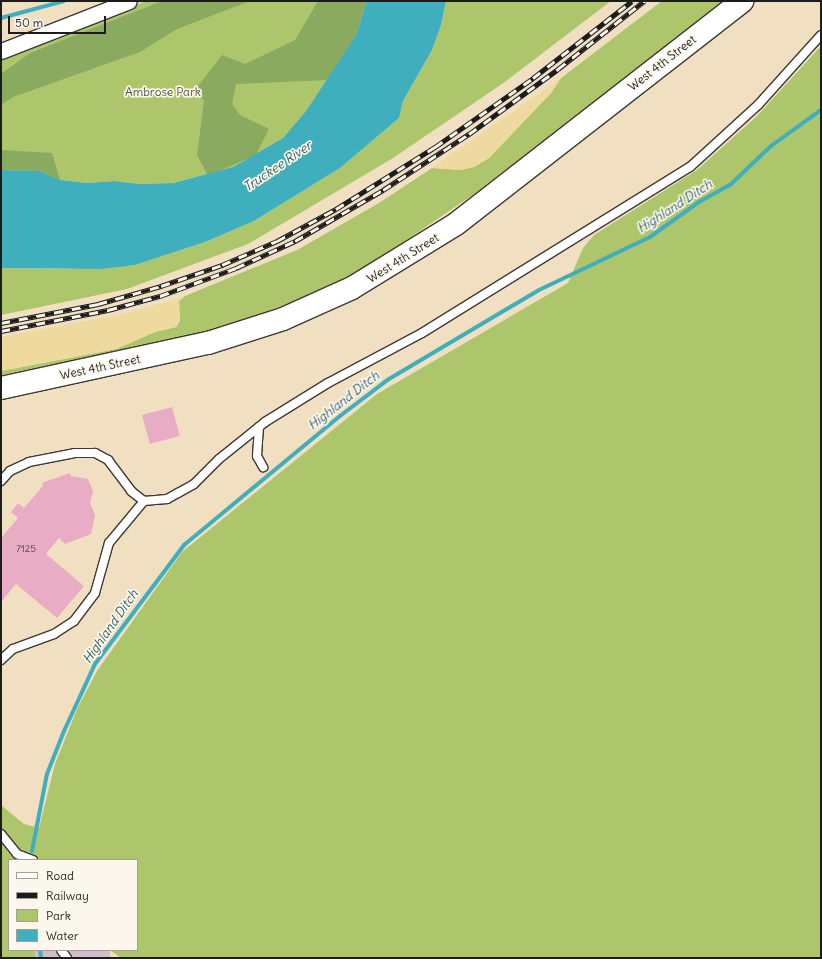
<!DOCTYPE html>
<style>
body{margin:0}
#map{position:relative;width:822px;height:959px;overflow:hidden;background:#f0e0c1;font-family:Delius,sans-serif}
div>[style]{position:absolute}
.industrial>*{inset:0;background:#d1bdcb;transform-origin:0 0}
.green>*{inset:0;background:#aec66b}
.forest>*{inset:0;background:#8aab5f}
.sand>*{inset:0;background:#eeda9e}
.water>*{inset:0;background:#3faebd}
.stream>*{height:4px;margin:-2px;padding:0 2px;transform-origin:2px;border-radius:2px;background:#3faebd}
.building>*{inset:0;background:#e8acc4;transform-origin:0 0}
.roads{filter:drop-shadow(1px 0 #3c3935) drop-shadow(-1px 0 #3c3935) drop-shadow(0 1px #3c3935) drop-shadow(0 -1px #3c3935)}
.service>*{height:8px;margin:-4px;padding:0 4px;transform-origin:4px;border-radius:4px;background:#fff}
.minor>*{height:15px;margin:-7.5px;padding:0 7.5px;transform-origin:7.5px;border-radius:7.5px;background:#fff}
.secondary>*{height:22px;margin:-11px;padding:0 11px;transform-origin:11px;border-radius:11px;background:#fff}
.rail>*{height:4.5px;margin-top:-2.25px;transform-origin:0;background:repeating-linear-gradient(90deg,#fbf7ec 0 9px,#1c1c1c 0 18px);box-sizing:border-box;border-block:1px solid #1c1c1c}
span{translate:-50% -50%;white-space:nowrap;text-align:center;line-height:1.15;-webkit-text-stroke:3.5px #fbf7ec;paint-order:stroke}
.number-label{font-size:10px;color:#4f4046}
.number-label span{-webkit-text-stroke-width:0}
.street-label{font-size:12px;color:#1c1c1c}
.park-label{font-size:12px;color:#4f5838}
.water-label{font-size:13px;color:#2c5e64;font-style:italic}
.frame{position:absolute;inset:0;border:2px solid #1c1c1c;pointer-events:none}
.legend{position:absolute;left:8px;top:859px;width:130px;height:92px;box-sizing:border-box;background:#fbf7ec;border:1px solid #a29f99;margin:0;padding:5px 7px;list-style:none;font-size:12px;color:#1c1c1c}
.legend li{display:flex;align-items:center;gap:8px;height:20px}
.legend b{width:20px;border:1px solid #a29f99}
.scale{position:absolute;left:8px;top:16px;width:98px;height:18px;box-sizing:border-box;border:2px solid #1c1c1c;border-top:0;padding-left:5px;font-size:12px;line-height:14px;white-space:nowrap;color:#1c1c1c;-webkit-text-stroke:3px #fbf7ec;paint-order:stroke}
</style>
<div id="map">
<div class="industrial">
<div style="left:34px;top:950px;width:76px;height:8px"></div>
</div>
<div class="green">
<div style="clip-path:polygon(146px 1px,367px 1px,356px 35px,306px 111px,283px 138px,233px 167px,172px 183px,139px 184px,115px 181px,87px 183px,60px 180px,40px 171px,1px 170px,1px 57px)"></div>
<div style="clip-path:polygon(446px 1px,611px 1px,502px 84px,393px 158px,248px 244px,127px 289px,1px 315px,1px 268px,69px 269px,135px 265px,205px 242px,254px 221px,340px 168px,399px 118px,403px 101px,432px 50px,441px 25px)"></div>
<div style="clip-path:polygon(662px 1px,723px 1px,474px 194px,370px 265px,313px 294px,235px 324px,144px 346px,1px 375px,1px 371px,116px 349px,155px 332px,176px 327px,180px 321px,179px 301px,185px 296px,297px 250px,379px 203px,432px 168px,460px 170px,474px 167px,489px 158px,551px 93px,561px 78px)"></div>
<div style="clip-path:polygon(821px 46px,821px 958px,121px 958px,110px 950px,137px 950px,137px 860px,9px 860px,9px 950px,34px 950px,35px 958px,1px 958px,1px 805px,24px 824px,39px 828px,55px 764px,77px 709px,97px 671px,182px 552px,377px 394px,568px 283px,583px 248px,594px 235px,697px 170px,757px 116px)"></div>
</div>
<div class="forest">
<div style="clip-path:polygon(162px 1px,250px 1px,177px 29px,140px 52px,13px 97px,1px 105px,1px 74px,30px 53px)"></div>
<div style="clip-path:polygon(318px 1px,367px 1px,356px 35px,341px 62px,329px 80px,236px 84px,232px 104px,240px 115px,269px 129px,256px 155px,208px 176px,197px 155px,204px 101px,195px 90px,222px 55px,245px 64px,295px 40px)"></div>
<div style="clip-path:polygon(1px 150px,52px 153px,60px 180px,40px 171px,1px 170px)"></div>
</div>
<div class="sand">
<div style="clip-path:polygon(561px 78px,551px 93px,489px 158px,474px 167px,460px 170px,432px 168px)"></div>
<div style="clip-path:polygon(185px 296px,179px 301px,180px 321px,176px 327px,155px 332px,116px 349px,1px 371px,1px 337px,123px 314px)"></div>
</div>
<div class="water">
<div style="clip-path:polygon(367px 1px,446px 1px,441px 25px,432px 50px,403px 101px,399px 118px,340px 168px,254px 221px,205px 242px,135px 265px,101px 269px,1px 268px,1px 170px,40px 171px,60px 180px,87px 183px,115px 181px,139px 184px,173px 183px,233px 167px,283px 138px,306px 111px,356px 35px)"></div>
</div>
<div class="stream">
<div style="left:1px;top:18px;width:65px;rotate:-15.1deg"></div>
<div style="left:32px;top:851px;width:78px;rotate:-79deg"></div>
<div style="left:47px;top:774px;width:46px;rotate:-68.4deg"></div>
<div style="left:64px;top:731px;width:74px;rotate:-65.2deg"></div>
<div style="left:95px;top:664px;width:149px;rotate:-53.2deg"></div>
<div style="left:184px;top:545px;width:202px;rotate:-39.6deg"></div>
<div style="left:340px;top:416px;width:61px;rotate:-37.1deg"></div>
<div style="left:389px;top:379px;width:174px;rotate:-30.7deg"></div>
<div style="left:539px;top:290px;width:123px;rotate:-25.5deg"></div>
<div style="left:650px;top:237px;width:60px;rotate:-35.5deg"></div>
<div style="left:699px;top:202px;width:35px;rotate:-29deg"></div>
<div style="left:730px;top:185px;width:57px;rotate:-43.6deg"></div>
<div style="left:771px;top:146px;width:62px;rotate:-35.8deg"></div>
<div style="left:40px;top:950px;width:8px;rotate:83deg"></div>
</div>
<div class="building">
<div style="left:172px;top:407px;width:30px;height:31px;rotate:75deg"></div>
<div style="clip-path:polygon(70px 473px,71px 476px,88px 479px,93px 491px,90px 503px,95px 515px,91px 534px,65px 544px,59px 538px,46px 554px,84px 586px,57px 618px,16px 584px,1px 602px,1px 538px,18px 518px,11px 512px,18px 503px,24px 508px,43px 486px,42px 483px)"></div>
</div>
<div class="roads">
<div class="service">
<div style="left:259px;top:427px;width:29px;rotate:94deg"></div>
<div style="left:257px;top:456px;width:13px;rotate:61deg"></div>
<div style="left:1px;top:481px;width:13px;rotate:-48deg"></div>
<div style="left:10px;top:471px;width:21px;rotate:-25deg"></div>
<div style="left:29px;top:462px;width:47px;rotate:-11.1deg"></div>
<div style="left:75px;top:453px;width:20px"></div>
<div style="left:95px;top:453px;width:15px;rotate:28deg"></div>
<div style="left:108px;top:460px;width:39px;rotate:53deg"></div>
<div style="left:131px;top:491px;width:16px;rotate:38deg"></div>
<div style="left:144px;top:501px;width:23px;rotate:-5deg"></div>
<div style="left:167px;top:499px;width:13px;rotate:-29deg"></div>
<div style="left:178px;top:493px;width:18px;rotate:-29deg"></div>
<div style="left:194px;top:484px;width:35px;rotate:-45deg"></div>
<div style="left:219px;top:459px;width:59px;rotate:-38.8deg"></div>
<div style="left:265px;top:422px;width:74px;rotate:-31.8deg"></div>
<div style="left:328px;top:383px;width:106px;rotate:-28deg"></div>
<div style="left:422px;top:333px;width:315px;rotate:-31.8deg"></div>
<div style="left:690px;top:167px;width:92px;rotate:-42.4deg"></div>
<div style="left:758px;top:105px;width:94px;rotate:-48deg"></div>
<div style="left:1px;top:660px;width:16px;rotate:-43deg"></div>
<div style="left:13px;top:649px;width:44px;rotate:-20.1deg"></div>
<div style="left:54px;top:634px;width:24px;rotate:-33deg"></div>
<div style="left:74px;top:621px;width:35px;rotate:-53deg"></div>
<div style="left:95px;top:593px;width:52px;rotate:-74.4deg"></div>
<div style="left:109px;top:543px;width:55px;rotate:-50.2deg"></div>
<div style="left:1px;top:834px;width:26px;rotate:51deg"></div>
<div style="left:17px;top:854px;width:17px;rotate:21deg"></div>
<div style="left:61px;top:950px;width:10px;rotate:53deg"></div>
</div>
<div class="minor">
<div style="left:1px;top:51px;width:137px;rotate:-21.3deg"></div>
</div>
<div class="secondary">
<div style="left:1px;top:388px;width:212px;rotate:-12.3deg"></div>
<div style="left:208px;top:343px;width:79px;rotate:-17.7deg"></div>
<div style="left:283px;top:319px;width:76px;rotate:-24.2deg"></div>
<div style="left:352px;top:288px;width:122px;rotate:-31.6deg"></div>
<div style="left:456px;top:224px;width:363px;rotate:-37.9deg"></div>
</div>
</div>
<div class="rail">
<div style="left:1px;top:323px;width:99px;rotate:-11.1deg"></div>
<div style="left:98px;top:304px;width:66px;rotate:-15.9deg"></div>
<div style="left:161px;top:286px;width:65px;rotate:-19deg"></div>
<div style="left:222px;top:265px;width:60px;rotate:-23.6deg"></div>
<div style="left:277px;top:241px;width:67px;rotate:-28.5deg"></div>
<div style="left:336px;top:209px;width:117px;rotate:-32.1deg"></div>
<div style="left:435px;top:147px;width:120px;rotate:-35.1deg"></div>
<div style="left:533px;top:78px;width:125px;rotate:-37.9deg"></div>
<div style="left:1px;top:331px;width:109px;rotate:-11.1deg"></div>
<div style="left:108px;top:310px;width:54px;rotate:-15.1deg"></div>
<div style="left:160px;top:296px;width:81px;rotate:-20.2deg"></div>
<div style="left:236px;top:268px;width:65px;rotate:-24.6deg"></div>
<div style="left:295px;top:241px;width:102px;rotate:-30.1deg"></div>
<div style="left:383px;top:190px;width:103px;rotate:-33.1deg"></div>
<div style="left:469px;top:134px;width:110px;rotate:-36.1deg"></div>
<div style="left:558px;top:69px;width:110px;rotate:-38.3deg"></div>
</div>
<div class="number-label">
<span style="left:26px;top:549px">7125</span>
</div>
<div class="street-label">
<span style="left:662px;top:63px;rotate:-38deg">West 4th Street</span>
<span style="left:403px;top:258px;rotate:-32deg">West 4th Street</span>
<span style="left:100px;top:367px;rotate:-12deg">West 4th Street</span>
</div>
<div class="park-label">
<span style="left:163px;top:92px">Ambrose Park</span>
</div>
<div class="water-label">
<span style="left:278px;top:167px;rotate:-34deg">Truckee River</span>
<span style="left:675px;top:207px;rotate:-33deg">Highland Ditch</span>
<span style="left:344px;top:401px;rotate:-38deg">Highland Ditch</span>
<span style="left:111px;top:627px;rotate:-55deg">Highland Ditch</span>
</div>
<div class="frame"></div>
<ul class="legend">
<li><b style="height:5px;background:#fff"></b>Road</li>
<li><b style="height:5px;background:#1c1c1c"></b>Railway</li>
<li><b style="height:11px;background:#aec66b"></b>Park</li>
<li><b style="height:11px;background:#3faebd"></b>Water</li>
</ul>
<div class="scale">50 m</div>
</div>
